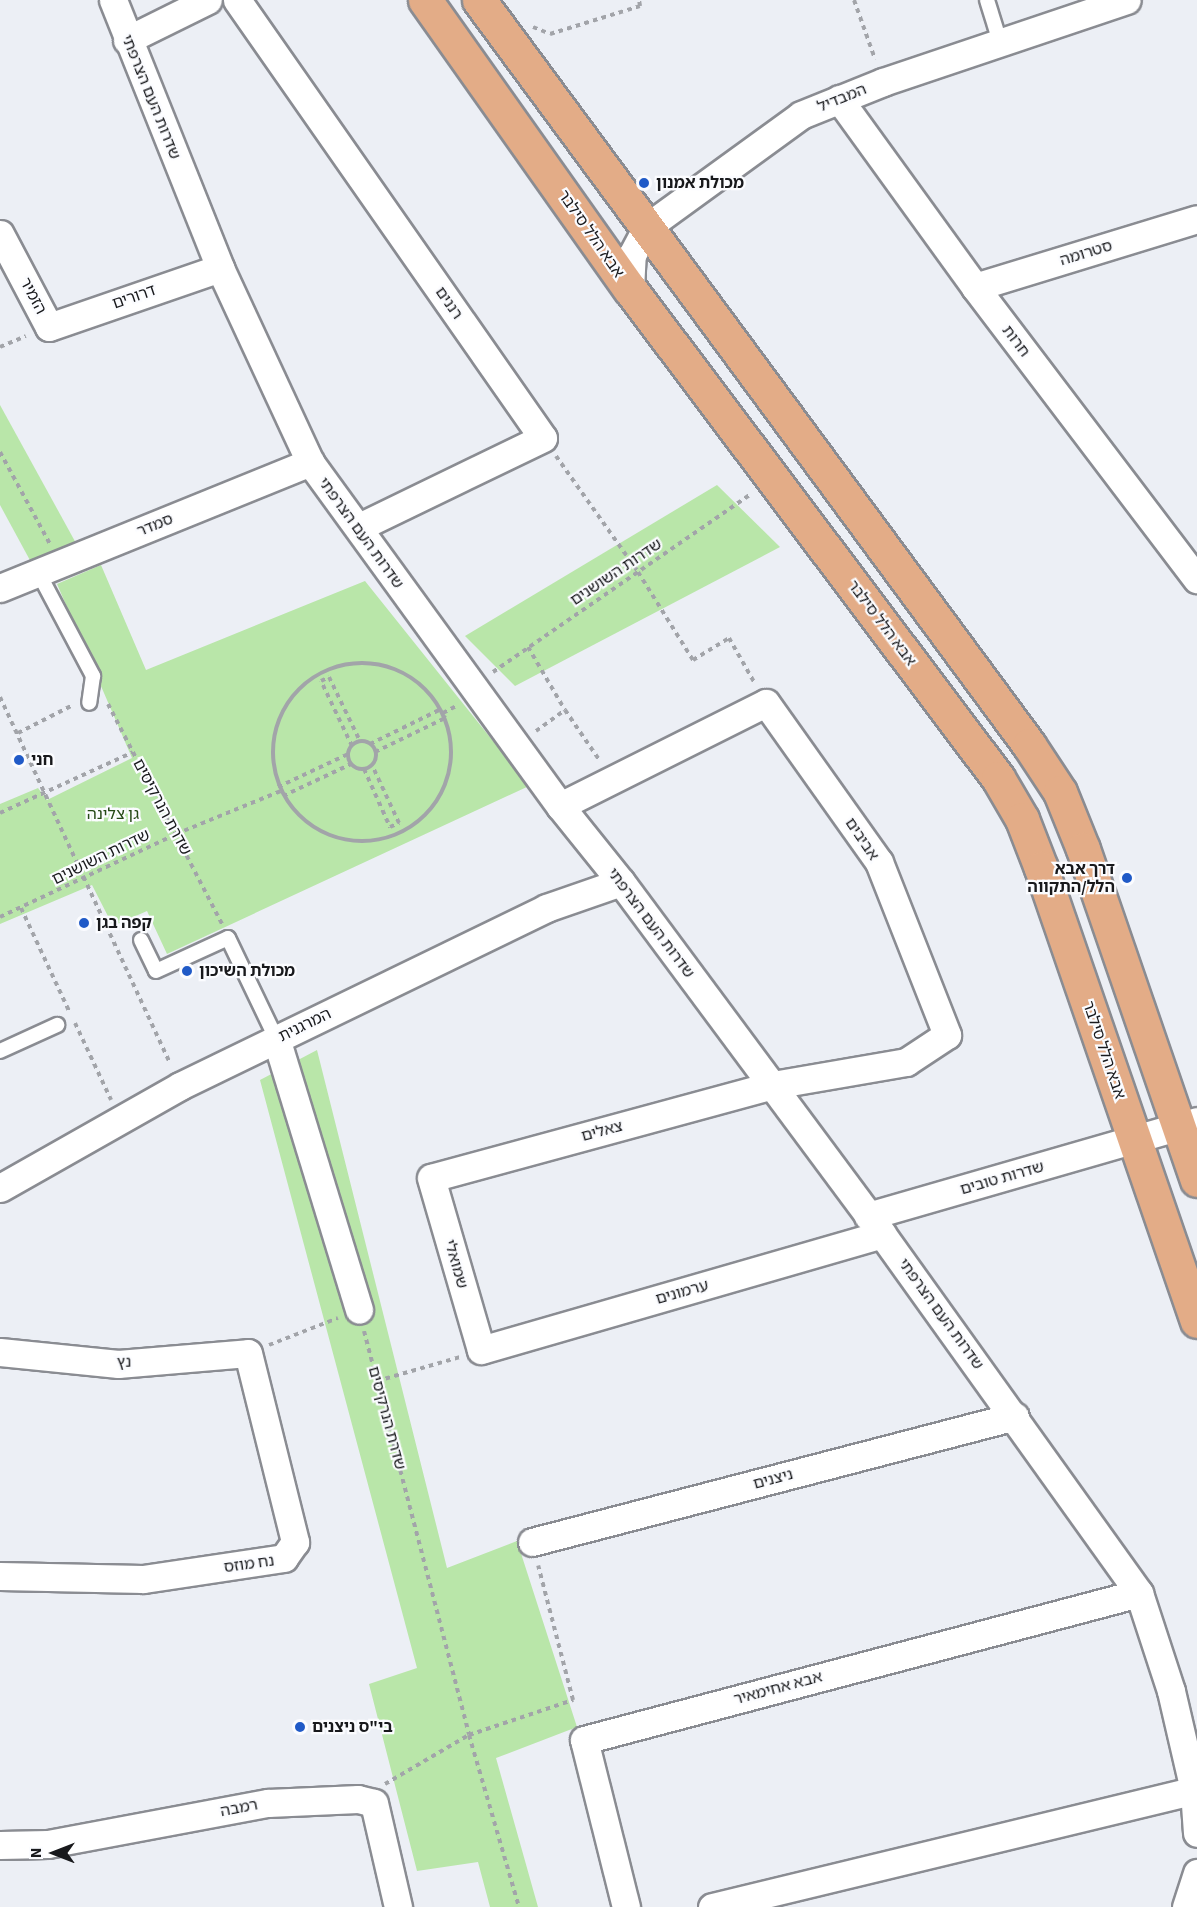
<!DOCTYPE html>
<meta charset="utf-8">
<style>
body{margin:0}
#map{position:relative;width:1197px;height:1907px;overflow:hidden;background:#eceff5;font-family:"Source Sans 3","Noto Sans Hebrew",sans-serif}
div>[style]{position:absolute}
.green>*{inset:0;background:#b9e6a9}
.path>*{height:4px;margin-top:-2px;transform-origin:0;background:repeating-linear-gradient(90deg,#a2a4a9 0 4.5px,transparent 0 9px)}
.path>.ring{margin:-2px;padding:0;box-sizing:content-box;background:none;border:4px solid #a2a4a9;border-radius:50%}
.roads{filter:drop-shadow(2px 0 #8a8c92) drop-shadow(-2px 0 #8a8c92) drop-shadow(0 2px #8a8c92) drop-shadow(0 -2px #8a8c92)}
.lane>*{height:14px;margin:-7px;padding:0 7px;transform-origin:7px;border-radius:7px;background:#fff}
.street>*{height:27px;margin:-13.5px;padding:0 13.5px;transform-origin:13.5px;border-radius:13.5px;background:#fff}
.primary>*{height:33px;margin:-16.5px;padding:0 16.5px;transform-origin:16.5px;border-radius:16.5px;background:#e3ac87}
.dots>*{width:16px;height:16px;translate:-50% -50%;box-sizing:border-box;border:3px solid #fbfcff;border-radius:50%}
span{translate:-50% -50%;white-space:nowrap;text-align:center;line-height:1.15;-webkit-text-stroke:4.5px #fbfcff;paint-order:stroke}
.street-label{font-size:16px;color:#18191c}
.poi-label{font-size:16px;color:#18191c;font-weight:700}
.left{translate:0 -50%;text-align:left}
.right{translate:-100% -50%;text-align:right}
.park-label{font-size:16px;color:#254a16}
.north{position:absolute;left:24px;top:1823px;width:60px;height:60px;-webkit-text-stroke:4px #fbfcff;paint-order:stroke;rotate:270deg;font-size:16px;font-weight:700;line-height:24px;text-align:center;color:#18191c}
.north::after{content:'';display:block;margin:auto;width:21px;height:27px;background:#18191c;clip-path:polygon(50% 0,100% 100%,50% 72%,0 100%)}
</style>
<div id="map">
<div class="green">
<div style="clip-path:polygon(0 405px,77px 545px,32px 564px,0 505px)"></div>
<div style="clip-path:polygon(717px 485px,780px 547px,515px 686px,465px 636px)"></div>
<div style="clip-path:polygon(101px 565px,146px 670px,365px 581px,529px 786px,167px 954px,147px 911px,113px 926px,92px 885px,0 924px,0 804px,38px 788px,47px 800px,132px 758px,57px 584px)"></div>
<div style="clip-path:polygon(317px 1050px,447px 1568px,517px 1541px,577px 1727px,496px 1758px,538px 1907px,490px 1907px,478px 1862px,417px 1871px,369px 1684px,417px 1668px,260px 1080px)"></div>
</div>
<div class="path">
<div style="left:854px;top:0;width:63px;rotate:70.4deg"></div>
<div style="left:533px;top:27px;width:18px;rotate:22deg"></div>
<div style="left:550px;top:34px;width:94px;rotate:-17.3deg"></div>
<div style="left:640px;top:6px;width:6px;rotate:-99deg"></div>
<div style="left:0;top:347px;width:28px;rotate:-23deg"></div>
<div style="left:0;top:452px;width:105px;rotate:61.5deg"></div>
<div style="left:556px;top:456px;width:142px;rotate:54.7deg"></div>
<div style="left:638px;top:572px;width:104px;rotate:58deg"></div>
<div style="left:693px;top:660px;width:42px;rotate:-31.4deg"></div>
<div style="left:729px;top:638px;width:51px;rotate:60.4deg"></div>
<div style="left:528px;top:647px;width:73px;rotate:59.6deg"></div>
<div style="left:565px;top:710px;width:62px;rotate:55.5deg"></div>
<div class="ring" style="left:273px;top:663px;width:174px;height:174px"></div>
<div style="left:493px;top:672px;width:313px;rotate:-34.6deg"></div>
<div style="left:0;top:697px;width:404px;rotate:65.1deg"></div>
<div style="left:108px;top:704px;width:248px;rotate:62.6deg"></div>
<div style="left:443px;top:713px;width:17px;rotate:-28deg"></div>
<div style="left:536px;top:731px;width:36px;rotate:-36deg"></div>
<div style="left:18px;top:733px;width:62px;rotate:-27deg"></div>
<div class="ring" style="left:348px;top:741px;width:24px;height:24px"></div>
<div style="left:370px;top:744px;width:79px;rotate:-26.2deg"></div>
<div style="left:352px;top:746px;width:72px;rotate:-115.5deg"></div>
<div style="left:321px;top:681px;width:9px;rotate:-27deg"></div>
<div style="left:329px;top:677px;width:71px;rotate:64.2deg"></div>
<div style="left:375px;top:752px;width:78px;rotate:-25.9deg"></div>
<div style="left:445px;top:718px;width:2px;rotate:-117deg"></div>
<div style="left:364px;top:769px;width:64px;rotate:65.9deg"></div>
<div style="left:390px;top:827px;width:10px;rotate:-24deg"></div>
<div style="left:399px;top:823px;width:64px;rotate:-115deg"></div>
<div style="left:278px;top:787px;width:77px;rotate:-25.2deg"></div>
<div style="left:283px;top:796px;width:75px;rotate:-25.2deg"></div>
<div style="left:0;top:813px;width:146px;rotate:-24.6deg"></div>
<div style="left:21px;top:908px;width:116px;rotate:65deg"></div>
<div style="left:0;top:917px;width:195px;rotate:-25.2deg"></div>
<div style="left:176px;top:834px;width:113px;rotate:-22.3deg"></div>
<div style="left:75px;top:1023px;width:85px;rotate:64.9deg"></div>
<div style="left:364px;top:1331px;width:417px;rotate:75.4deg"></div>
<div style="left:469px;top:1735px;width:179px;rotate:73.8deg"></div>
<div style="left:269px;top:1345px;width:74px;rotate:-21.4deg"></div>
<div style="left:377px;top:1381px;width:86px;rotate:-16.1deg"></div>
<div style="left:385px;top:1784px;width:97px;rotate:-30.3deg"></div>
<div style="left:469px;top:1735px;width:110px;rotate:-18.6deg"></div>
<div style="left:573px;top:1700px;width:139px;rotate:-104.5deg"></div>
</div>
<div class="roads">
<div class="lane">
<div style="left:987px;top:0;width:44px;rotate:72.8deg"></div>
<div style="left:38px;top:572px;width:118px;rotate:62.1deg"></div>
<div style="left:93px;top:676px;width:27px;rotate:98deg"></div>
<div style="left:141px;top:940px;width:34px;rotate:64deg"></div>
<div style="left:156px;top:971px;width:79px;rotate:-24.6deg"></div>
<div style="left:228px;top:938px;width:111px;rotate:64.4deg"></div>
<div style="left:0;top:1051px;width:63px;rotate:-24.5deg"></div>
</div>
<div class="street">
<div style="left:113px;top:0;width:289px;rotate:68.2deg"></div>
<div style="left:220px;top:268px;width:214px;rotate:65.1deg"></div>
<div style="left:310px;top:462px;width:425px;rotate:54deg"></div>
<div style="left:560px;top:806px;width:97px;rotate:51.2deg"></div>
<div style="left:621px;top:882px;width:438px;rotate:53.4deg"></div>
<div style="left:882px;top:1234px;width:442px;rotate:54.4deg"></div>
<div style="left:1139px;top:1593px;width:103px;rotate:71.9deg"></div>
<div style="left:1171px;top:1691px;width:102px;rotate:76.9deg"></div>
<div style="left:1194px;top:1790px;width:43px;rotate:86deg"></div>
<div style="left:237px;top:0;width:534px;rotate:55.06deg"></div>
<div style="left:543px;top:438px;width:204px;rotate:154.2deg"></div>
<div style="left:127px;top:40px;width:90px;rotate:-26.3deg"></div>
<div style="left:839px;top:99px;width:232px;rotate:54.1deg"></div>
<div style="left:975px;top:287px;width:367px;rotate:52.8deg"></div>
<div style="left:0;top:234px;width:105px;rotate:62.2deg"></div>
<div style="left:49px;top:327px;width:181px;rotate:-19deg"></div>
<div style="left:975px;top:287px;width:232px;rotate:-17deg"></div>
<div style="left:630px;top:289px;width:34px;rotate:-87deg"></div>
<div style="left:632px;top:255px;width:32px;rotate:-62deg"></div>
<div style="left:647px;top:227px;width:190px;rotate:-36deg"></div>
<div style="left:801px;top:115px;width:88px;rotate:-21.9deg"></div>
<div style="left:883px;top:82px;width:257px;rotate:-18.6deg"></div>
<div style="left:0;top:588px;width:335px;rotate:-22.1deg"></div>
<div style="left:560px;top:806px;width:230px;rotate:-26.6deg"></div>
<div style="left:766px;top:703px;width:195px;rotate:54.6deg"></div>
<div style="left:879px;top:862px;width:186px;rotate:68.5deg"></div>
<div style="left:947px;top:1035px;width:49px;rotate:146.6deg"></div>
<div style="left:906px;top:1062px;width:135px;rotate:170.2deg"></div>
<div style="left:773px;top:1085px;width:354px;rotate:164.8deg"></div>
<div style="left:431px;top:1178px;width:179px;rotate:73.8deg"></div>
<div style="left:481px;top:1350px;width:417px;rotate:-16.1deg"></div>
<div style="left:276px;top:1038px;width:284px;rotate:73deg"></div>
<div style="left:0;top:1188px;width:207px;rotate:-29.5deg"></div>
<div style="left:180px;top:1086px;width:407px;rotate:-25.9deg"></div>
<div style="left:546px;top:908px;width:79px;rotate:-19.1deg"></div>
<div style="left:868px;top:1216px;width:342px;rotate:-16.1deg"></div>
<div style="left:0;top:1352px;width:119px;rotate:5.8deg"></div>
<div style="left:118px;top:1364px;width:130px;rotate:-4.8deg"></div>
<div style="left:248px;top:1353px;width:195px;rotate:76deg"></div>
<div style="left:295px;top:1542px;width:19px;rotate:125deg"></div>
<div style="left:284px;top:1558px;width:143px;rotate:171.5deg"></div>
<div style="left:143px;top:1579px;width:143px;rotate:-178.8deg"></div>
<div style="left:532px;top:1542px;width:499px;rotate:-14.6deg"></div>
<div style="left:0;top:1845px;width:48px;rotate:-1.2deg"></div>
<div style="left:48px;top:1844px;width:224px;rotate:-10.6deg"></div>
<div style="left:268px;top:1803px;width:90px;rotate:-2.5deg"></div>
<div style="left:358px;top:1799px;width:16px;rotate:14deg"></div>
<div style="left:374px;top:1803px;width:107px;rotate:77deg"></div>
<div style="left:626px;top:1907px;width:172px;rotate:-104.1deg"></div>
<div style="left:584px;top:1740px;width:574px;rotate:-14.83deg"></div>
<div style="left:712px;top:1907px;width:496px;rotate:-13.6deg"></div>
<div style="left:1186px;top:1907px;width:36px;rotate:-72deg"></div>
</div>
<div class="primary">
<div style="left:425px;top:0;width:354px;rotate:54.7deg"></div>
<div style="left:630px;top:289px;width:612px;rotate:53.04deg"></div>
<div style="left:998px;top:778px;width:48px;rotate:59.7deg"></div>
<div style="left:1022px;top:819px;width:53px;rotate:68.8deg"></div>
<div style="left:1041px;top:868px;width:479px;rotate:71deg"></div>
<div style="left:479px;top:0;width:926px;rotate:53.56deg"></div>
<div style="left:1029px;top:745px;width:56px;rotate:56.6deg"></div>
<div style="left:1060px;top:792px;width:61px;rotate:68deg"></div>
<div style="left:1083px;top:849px;width:350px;rotate:71deg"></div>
</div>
</div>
<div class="dots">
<div style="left:644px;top:183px;background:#205ac7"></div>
<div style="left:19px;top:760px;background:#205ac7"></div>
<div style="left:1127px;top:878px;background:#205ac7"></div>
<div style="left:84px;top:923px;background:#205ac7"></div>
<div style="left:187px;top:971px;background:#205ac7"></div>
<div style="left:300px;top:1727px;background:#205ac7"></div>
</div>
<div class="street-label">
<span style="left:151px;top:97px;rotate:68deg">שדרות העם הצרפתי</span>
<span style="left:842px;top:98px;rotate:-22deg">המבדיל</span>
<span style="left:591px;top:234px;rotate:55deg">אבא הלל סילבר</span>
<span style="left:1086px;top:253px;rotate:-17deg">סטרומה</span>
<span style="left:33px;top:296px;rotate:62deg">הזמיר</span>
<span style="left:134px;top:297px;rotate:-19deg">דרורים</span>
<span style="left:449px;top:303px;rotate:55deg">רננים</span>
<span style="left:1016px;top:341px;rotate:53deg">חרות</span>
<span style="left:155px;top:525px;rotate:-22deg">סמדר</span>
<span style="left:361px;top:533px;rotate:54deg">שדרות העם הצרפתי</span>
<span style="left:616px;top:572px;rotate:-34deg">שדרות השושנים</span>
<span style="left:882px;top:623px;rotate:53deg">אבא הלל סילבר</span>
<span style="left:162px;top:807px;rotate:62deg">שדרת הנרקיסים</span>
<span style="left:862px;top:839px;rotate:56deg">אביבים</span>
<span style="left:101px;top:857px;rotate:-26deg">שדרות השושנים</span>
<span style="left:651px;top:923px;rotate:53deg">שדרות העם הצרפתי</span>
<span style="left:305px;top:1025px;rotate:-26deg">המרגנית</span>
<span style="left:1104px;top:1050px;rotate:71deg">אבא הלל סילבר</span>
<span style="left:602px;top:1131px;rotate:-15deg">צאלים</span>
<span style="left:1002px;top:1178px;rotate:-16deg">שדרות טובים</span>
<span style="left:456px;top:1264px;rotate:74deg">שמואלי</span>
<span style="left:682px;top:1292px;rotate:-16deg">ערמונים</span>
<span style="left:941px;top:1314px;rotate:54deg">שדרות העם הצרפתי</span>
<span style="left:124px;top:1362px;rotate:-1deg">נץ</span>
<span style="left:387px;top:1418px;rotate:75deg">שדרת הנרקיסים</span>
<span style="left:773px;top:1479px;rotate:-15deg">ניצנים</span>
<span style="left:249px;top:1564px;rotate:-8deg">נח מוזס</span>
<span style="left:778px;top:1688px;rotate:-15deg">אבא אחימאיר</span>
<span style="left:239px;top:1808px;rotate:-11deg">רמבה</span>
</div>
<div class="poi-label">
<span class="left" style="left:656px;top:183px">מכולת אמנון</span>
<span class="left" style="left:31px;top:760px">חני</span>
<span class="right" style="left:1115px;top:878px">דרך אבא<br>הלל/התקווה</span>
<span class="left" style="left:96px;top:923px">קפה בגן</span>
<span class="left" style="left:199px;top:971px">מכולת השיכון</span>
<span class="left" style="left:312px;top:1727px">בי"ס ניצנים</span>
</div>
<div class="park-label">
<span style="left:113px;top:814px">גן צלינה</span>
</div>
<div class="north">N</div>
</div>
